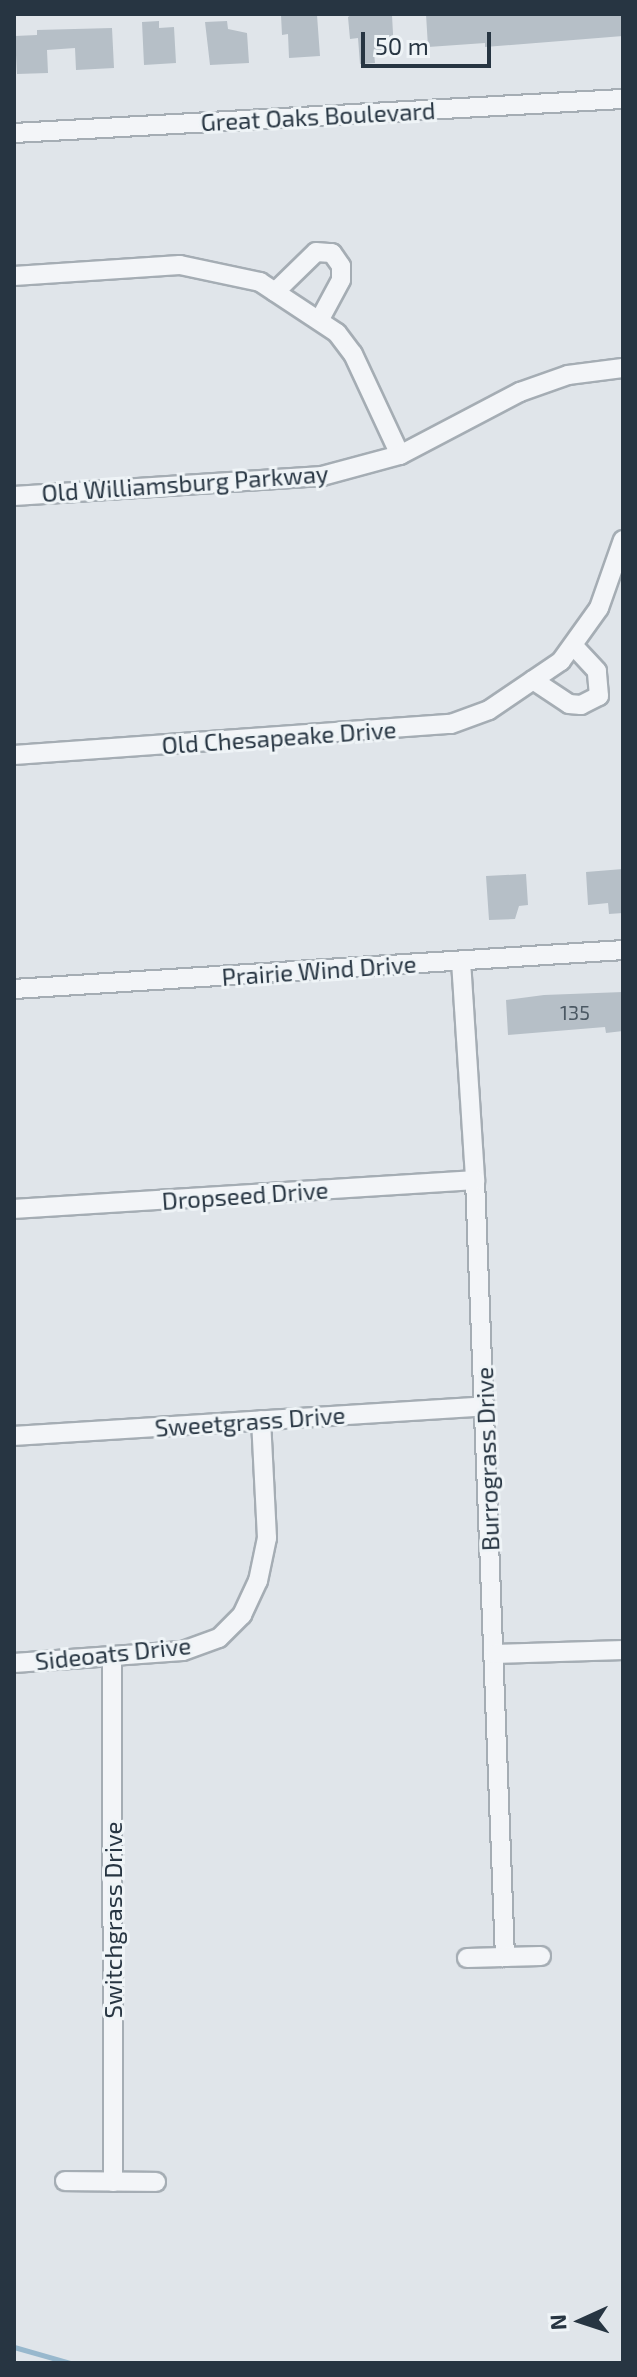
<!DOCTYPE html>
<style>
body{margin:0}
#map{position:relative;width:637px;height:2377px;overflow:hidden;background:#e0e5ea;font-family:"Exo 2",sans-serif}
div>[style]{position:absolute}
.stream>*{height:5px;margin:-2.5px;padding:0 2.5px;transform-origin:2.5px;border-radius:2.5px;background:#98b8cd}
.building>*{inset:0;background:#b6bfc7}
.roads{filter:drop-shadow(2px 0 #a5adb4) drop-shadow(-2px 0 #a5adb4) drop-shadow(0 2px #a5adb4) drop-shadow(0 -2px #a5adb4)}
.minor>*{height:18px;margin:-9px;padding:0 9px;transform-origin:9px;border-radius:9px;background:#f3f5f8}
span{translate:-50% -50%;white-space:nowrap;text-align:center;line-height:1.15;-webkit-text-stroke:6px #eff4f7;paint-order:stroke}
.number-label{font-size:20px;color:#4b5863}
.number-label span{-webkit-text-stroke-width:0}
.street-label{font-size:24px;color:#273542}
.frame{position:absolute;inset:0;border:16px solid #273542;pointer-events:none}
.north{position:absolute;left:541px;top:2281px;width:80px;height:80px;-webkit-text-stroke:6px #eff4f7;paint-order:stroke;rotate:267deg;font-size:22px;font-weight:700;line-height:32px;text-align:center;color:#273542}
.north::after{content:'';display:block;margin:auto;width:28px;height:36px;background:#273542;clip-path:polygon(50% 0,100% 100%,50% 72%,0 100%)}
.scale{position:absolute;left:361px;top:32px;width:130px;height:36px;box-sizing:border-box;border:4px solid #273542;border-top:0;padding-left:10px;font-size:24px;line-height:28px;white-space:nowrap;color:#273542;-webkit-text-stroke:6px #eff4f7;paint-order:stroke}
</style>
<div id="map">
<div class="stream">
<div style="left:14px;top:2347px;width:58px;rotate:15.9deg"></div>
</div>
<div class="building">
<div style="clip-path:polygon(296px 14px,317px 15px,320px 56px,289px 58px,288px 34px,282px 35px,281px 15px)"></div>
<div style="clip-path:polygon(353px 14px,392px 15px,394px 52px,374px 53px,375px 63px,360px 64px,358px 38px,350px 39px,348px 17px)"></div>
<div style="clip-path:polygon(426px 14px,623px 14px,623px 36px,485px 47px,485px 43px,428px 47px)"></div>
<div style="clip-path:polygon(159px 21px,159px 28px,174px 27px,176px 63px,144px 65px,142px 22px)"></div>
<div style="clip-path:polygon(227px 21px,228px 29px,247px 33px,249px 63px,210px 65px,205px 22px)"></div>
<div style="clip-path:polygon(112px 28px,114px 68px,76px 70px,75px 48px,47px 50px,48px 73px,17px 74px,15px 36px,37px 35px,37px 30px)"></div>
<div style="clip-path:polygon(623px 869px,623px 913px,609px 914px,608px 903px,588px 905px,586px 872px)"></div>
<div style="clip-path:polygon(526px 874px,528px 905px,519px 906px,515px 919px,489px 920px,486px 876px)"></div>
<div style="clip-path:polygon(623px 992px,623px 1031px,606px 1033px,605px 1027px,508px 1035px,506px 1000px,544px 995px)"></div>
</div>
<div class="roads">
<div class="minor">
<div style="left:14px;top:133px;width:610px;rotate:-3.2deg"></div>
<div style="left:14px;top:276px;width:166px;rotate:-3.8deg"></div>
<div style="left:180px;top:265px;width:82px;rotate:12deg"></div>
<div style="left:260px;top:282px;width:92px;rotate:33.5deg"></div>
<div style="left:337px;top:333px;width:26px;rotate:53deg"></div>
<div style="left:353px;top:354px;width:111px;rotate:65deg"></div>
<div style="left:275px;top:292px;width:57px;rotate:-44.3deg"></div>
<div style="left:316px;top:252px;width:16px;rotate:4deg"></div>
<div style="left:332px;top:253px;width:16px;rotate:55deg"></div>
<div style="left:341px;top:266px;width:14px;rotate:90deg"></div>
<div style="left:341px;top:280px;width:44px;rotate:118.3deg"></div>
<div style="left:14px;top:496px;width:309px;rotate:-3.7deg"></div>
<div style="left:322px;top:476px;width:81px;rotate:-15.1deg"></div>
<div style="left:400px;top:455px;width:136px;rotate:-27.7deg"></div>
<div style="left:520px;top:392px;width:51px;rotate:-19.5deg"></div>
<div style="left:568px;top:375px;width:55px;rotate:-7.3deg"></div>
<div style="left:533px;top:680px;width:43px;rotate:33.7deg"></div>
<div style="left:569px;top:704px;width:12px;rotate:5deg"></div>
<div style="left:581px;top:705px;width:20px;rotate:-27deg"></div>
<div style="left:599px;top:696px;width:25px;rotate:-95deg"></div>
<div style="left:597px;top:671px;width:35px;rotate:-133deg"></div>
<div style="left:14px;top:755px;width:438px;rotate:-4.1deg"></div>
<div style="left:451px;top:724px;width:40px;rotate:-20.2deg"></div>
<div style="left:489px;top:710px;width:87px;rotate:-34.2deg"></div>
<div style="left:561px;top:661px;width:65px;rotate:-54.4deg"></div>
<div style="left:599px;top:608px;width:72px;rotate:-70.6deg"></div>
<div style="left:461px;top:961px;width:219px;rotate:86.3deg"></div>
<div style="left:475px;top:1180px;width:778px;rotate:87.79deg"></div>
<div style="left:14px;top:989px;width:610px;rotate:-3.66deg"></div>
<div style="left:14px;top:1209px;width:462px;rotate:-3.6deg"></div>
<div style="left:14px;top:1436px;width:472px;rotate:-3.6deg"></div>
<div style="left:495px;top:1654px;width:128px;rotate:-1.8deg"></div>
<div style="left:112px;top:1658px;width:524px;rotate:89.89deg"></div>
<div style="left:14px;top:1663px;width:169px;rotate:-4.1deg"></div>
<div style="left:183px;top:1651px;width:38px;rotate:-20deg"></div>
<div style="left:219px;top:1638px;width:33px;rotate:-45deg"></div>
<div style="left:242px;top:1615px;width:38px;rotate:-65deg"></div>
<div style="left:258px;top:1581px;width:44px;rotate:-78.2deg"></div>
<div style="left:267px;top:1538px;width:118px;rotate:-92.9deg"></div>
<div style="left:467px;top:1958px;width:74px;rotate:-1.5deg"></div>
<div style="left:65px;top:2181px;width:91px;rotate:0.6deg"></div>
</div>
</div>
<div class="number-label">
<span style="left:575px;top:1012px">135</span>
</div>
<div class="street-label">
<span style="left:318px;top:116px;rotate:-3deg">Great Oaks Boulevard</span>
<span style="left:185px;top:483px;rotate:-4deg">Old Williamsburg Parkway</span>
<span style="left:279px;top:737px;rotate:-4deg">Old Chesapeake Drive</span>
<span style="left:319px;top:970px;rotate:-4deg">Prairie Wind Drive</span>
<span style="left:245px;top:1195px;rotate:-4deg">Dropseed Drive</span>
<span style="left:250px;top:1421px;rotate:-4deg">Sweetgrass Drive</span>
<span style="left:487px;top:1459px;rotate:-92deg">Burrograss Drive</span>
<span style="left:113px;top:1653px;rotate:-6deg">Sideoats Drive</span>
<span style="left:113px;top:1920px;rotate:-90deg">Switchgrass Drive</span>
</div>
<div class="frame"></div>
<div class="north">N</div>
<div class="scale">50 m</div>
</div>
